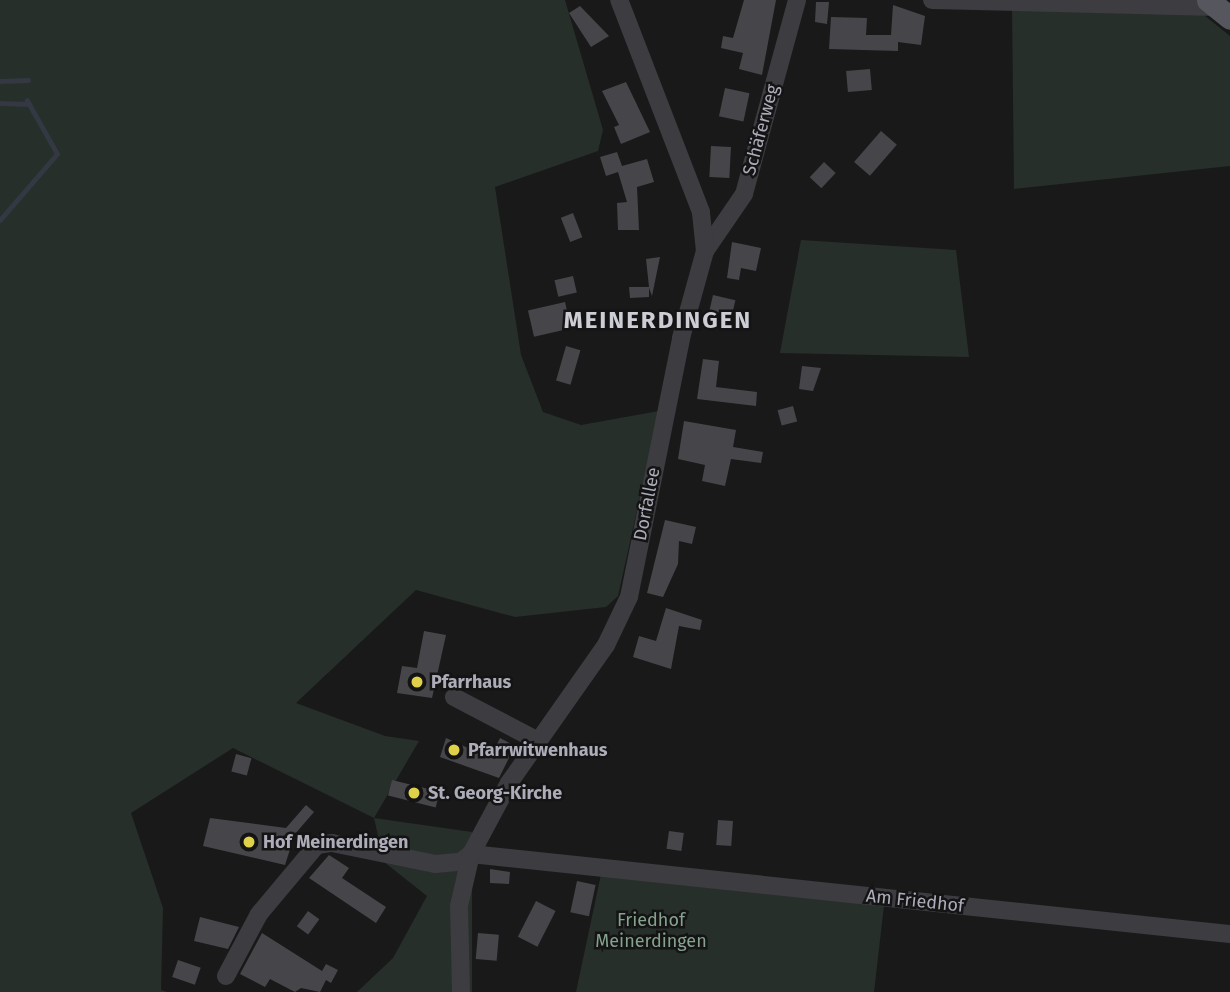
<!DOCTYPE html>
<meta charset="utf-8">
<style>
body{margin:0}
#map{position:relative;width:1230px;height:992px;overflow:hidden;background:#19191a;font-family:"Fira Sans",sans-serif}
div>[style]{position:absolute}
.green>*{inset:0;background:#272f2a}
.stream>*{height:4.5px;margin:-2.25px;padding:0 2.25px;transform-origin:2.25px;border-radius:2.25px;background:#333842}
.building>*{inset:0;background:#46464a;transform-origin:0 0}
.minor>*{height:18px;margin:-9px;padding:0 9px;transform-origin:9px;border-radius:9px;background:#3c3c41}
.major>*{height:23px;margin:-11.5px;padding:0 11.5px;transform-origin:11.5px;border-radius:11.5px;background:#56565e}
.dots>*{width:19px;height:19px;translate:-50% -50%;box-sizing:border-box;border:4px solid #141415;border-radius:50%}
span{translate:-50% -50%;white-space:nowrap;text-align:center;line-height:1.15;-webkit-text-stroke:5px #141415;paint-order:stroke}
.street-label{font-size:18px;color:#acadb9}
.poi-label{font-size:18px;color:#acadb9;font-weight:700}
.left{translate:0 -50%;text-align:left}
.park-label{font-size:18px;color:#85a28e}
.district-label{font-size:24px;color:#cdcdd5;font-weight:700;letter-spacing:2px}
</style>
<div id="map">
<div class="green">
<div style="clip-path:polygon(0 0,565px 0,603px 130px,598px 151px,495px 187px,521px 355px,543px 412px,581px 425px,659px 411px,618px 596px,606px 607px,515px 617px,416px 590px,296px 703px,385px 736px,419px 741px,374px 818px,472px 832px,472px 992px,357px 992px,393px 958px,427px 896px,384px 862px,374px 818px,233px 748px,131px 813px,163px 908px,161px 990px,167px 992px,0 992px)"></div>
<div style="clip-path:polygon(1012px 4px,1204px 15px,1230px 36px,1230px 166px,1014px 189px)"></div>
<div style="clip-path:polygon(801px 240px,956px 250px,969px 357px,780px 353px)"></div>
<div style="clip-path:polygon(603px 865px,885px 897px,874px 992px,576px 992px)"></div>
</div>
<div class="stream">
<div style="left:0;top:81px;width:28px;rotate:-2deg"></div>
<div style="left:0;top:103px;width:28px;rotate:2deg"></div>
<div style="left:0;top:220px;width:87px;rotate:-49.2deg"></div>
<div style="left:57px;top:154px;width:61px;rotate:-119.5deg"></div>
</div>
<div class="building">
<div style="clip-path:polygon(744px 0,776px 0,762px 75px,739px 69px,743px 53px,721px 48px,723px 36px,733px 38px)"></div>
<div style="clip-path:polygon(816px 2px,829px 2px,827px 24px,815px 22px)"></div>
<div style="clip-path:polygon(893px 5px,925px 16px,921px 45px,898px 42px,898px 51px,829px 49px,831px 17px,867px 18px,866px 35px,891px 35px)"></div>
<div style="clip-path:polygon(580px 6px,609px 36px,591px 47px,569px 13px)"></div>
<div style="left:870px;top:69px;width:21px;height:24px;rotate:85deg"></div>
<div style="clip-path:polygon(626px 82px,650px 132px,621px 144px,614px 127px,619px 125px,602px 91px)"></div>
<div style="left:725px;top:88px;width:25px;height:29px;rotate:12deg"></div>
<div style="left:881px;top:131px;width:21px;height:41px;rotate:41deg"></div>
<div style="left:711px;top:146px;width:20px;height:31px;rotate:3deg"></div>
<div style="clip-path:polygon(617px 152px,622px 166px,647px 159px,654px 182px,637px 187px,639px 230px,618px 230px,617px 203px,627px 202px,618px 172px,606px 176px,600px 157px)"></div>
<div style="left:824px;top:162px;width:16px;height:21px;rotate:43deg"></div>
<div style="left:573px;top:213px;width:26px;height:13px;rotate:69deg"></div>
<div style="clip-path:polygon(732px 242px,761px 248px,756px 271px,741px 268px,739px 280px,727px 278px)"></div>
<div style="clip-path:polygon(660px 257px,652px 296px,649px 288px,649px 297px,630px 298px,629px 287px,649px 287px,646px 259px)"></div>
<div style="left:573px;top:276px;width:17px;height:19px;rotate:77deg"></div>
<div style="left:713px;top:295px;width:23px;height:28px;rotate:13deg"></div>
<div style="left:565px;top:302px;width:27px;height:38px;rotate:77deg"></div>
<div style="left:566px;top:346px;width:15px;height:36px;rotate:16deg"></div>
<div style="clip-path:polygon(703px 359px,719px 361px,716px 387px,757px 392px,756px 406px,697px 399px)"></div>
<div style="clip-path:polygon(802px 366px,821px 368px,813px 391px,799px 389px)"></div>
<div style="left:793px;top:406px;width:16px;height:16px;rotate:75deg"></div>
<div style="clip-path:polygon(684px 421px,736px 430px,733px 447px,763px 452px,761px 463px,731px 459px,725px 486px,702px 481px,705px 465px,678px 459px)"></div>
<div style="clip-path:polygon(665px 520px,696px 527px,692px 544px,679px 541px,678px 564px,663px 597px,647px 593px)"></div>
<div style="clip-path:polygon(666px 608px,702px 620px,700px 630px,679px 626px,671px 669px,633px 657px,639px 636px,656px 641px)"></div>
<div style="clip-path:polygon(424px 631px,446px 635px,432px 698px,397px 693px,402px 666px,417px 668px)"></div>
<div style="clip-path:polygon(446px 738px,490px 758px,500px 738px,515px 746px,499px 778px,440px 757px)"></div>
<div style="left:236px;top:754px;width:16px;height:18px;rotate:15deg"></div>
<div style="left:392px;top:780px;width:49px;height:16px;rotate:14deg"></div>
<div style="clip-path:polygon(306px 805px,314px 812px,295px 834px,285px 865px,203px 846px,210px 818px,286px 828px)"></div>
<div style="left:718px;top:820px;width:15px;height:25px;rotate:4deg"></div>
<div style="left:669px;top:831px;width:15px;height:18px;rotate:8deg"></div>
<div style="clip-path:polygon(329px 855px,349px 868px,342px 878px,386px 907px,376px 923px,309px 878px)"></div>
<div style="clip-path:polygon(490px 869px,510px 872px,509px 884px,490px 883px)"></div>
<div style="left:577px;top:881px;width:19px;height:32px;rotate:12deg"></div>
<div style="left:536px;top:901px;width:22px;height:40px;rotate:27deg"></div>
<div style="left:308px;top:911px;width:14px;height:19px;rotate:36deg"></div>
<div style="clip-path:polygon(200px 917px,239px 927px,228px 949px,194px 941px)"></div>
<div style="clip-path:polygon(262px 933px,322px 971px,326px 964px,338px 970px,331px 983px,326px 980px,320px 992px,301px 988px,295px 992px,270px 979px,265px 987px,240px 974px)"></div>
<div style="left:478px;top:933px;width:21px;height:26px;rotate:5deg"></div>
<div style="left:178px;top:960px;width:24px;height:18px;rotate:19deg"></div>
</div>
<div class="minor">
<div style="left:932px;top:0;width:284px;rotate:1.4deg"></div>
<div style="left:705px;top:251px;width:69px;rotate:-55.6deg"></div>
<div style="left:744px;top:194px;width:201px;rotate:-74.7deg"></div>
<div style="left:454px;top:697px;width:95px;rotate:27.6deg"></div>
<div style="left:471px;top:854px;width:763px;rotate:6.02deg"></div>
<div style="left:226px;top:976px;width:70px;rotate:-62deg"></div>
<div style="left:259px;top:914px;width:90px;rotate:-50deg"></div>
<div style="left:317px;top:845px;width:15px;rotate:-8deg"></div>
<div style="left:332px;top:843px;width:105px;rotate:11.5deg"></div>
<div style="left:435px;top:864px;width:25px;rotate:-5deg"></div>
<div style="left:460px;top:862px;width:14px;rotate:-36deg"></div>
<div style="left:461px;top:992px;width:86px;rotate:-91.3deg"></div>
<div style="left:459px;top:906px;width:53px;rotate:-77deg"></div>
<div style="left:471px;top:854px;width:81px;rotate:-61.8deg"></div>
<div style="left:509px;top:783px;width:169px;rotate:-54.9deg"></div>
<div style="left:606px;top:645px;width:53px;rotate:-64.4deg"></div>
<div style="left:629px;top:597px;width:264px;rotate:-78.6deg"></div>
<div style="left:681px;top:338px;width:90px;rotate:-74.6deg"></div>
<div style="left:705px;top:251px;width:39px;rotate:-96deg"></div>
<div style="left:701px;top:212px;width:227px;rotate:-111.1deg"></div>
</div>
<div class="major">
<div style="left:1208px;top:0;width:28px;rotate:39deg"></div>
</div>
<div class="dots">
<div style="left:417px;top:682px;background:#e0d14b"></div>
<div style="left:454px;top:750px;background:#e0d14b"></div>
<div style="left:414px;top:793px;background:#e0d14b"></div>
<div style="left:249px;top:842px;background:#e0d14b"></div>
</div>
<div class="street-label">
<span style="left:761px;top:130px;rotate:-75deg">Schäferweg</span>
<span style="left:647px;top:504px;rotate:-79deg">Dorfallee</span>
<span style="left:915px;top:901px;rotate:6deg">Am Friedhof</span>
</div>
<div class="poi-label">
<span class="left" style="left:431px;top:682px">Pfarrhaus</span>
<span class="left" style="left:468px;top:750px">Pfarrwitwenhaus</span>
<span class="left" style="left:428px;top:793px">St. Georg-Kirche</span>
<span class="left" style="left:263px;top:842px">Hof Meinerdingen</span>
</div>
<div class="park-label">
<span style="left:651px;top:931px">Friedhof<br>Meinerdingen</span>
</div>
<div class="district-label">
<span style="left:658px;top:321px">MEINERDINGEN</span>
</div>
</div>
